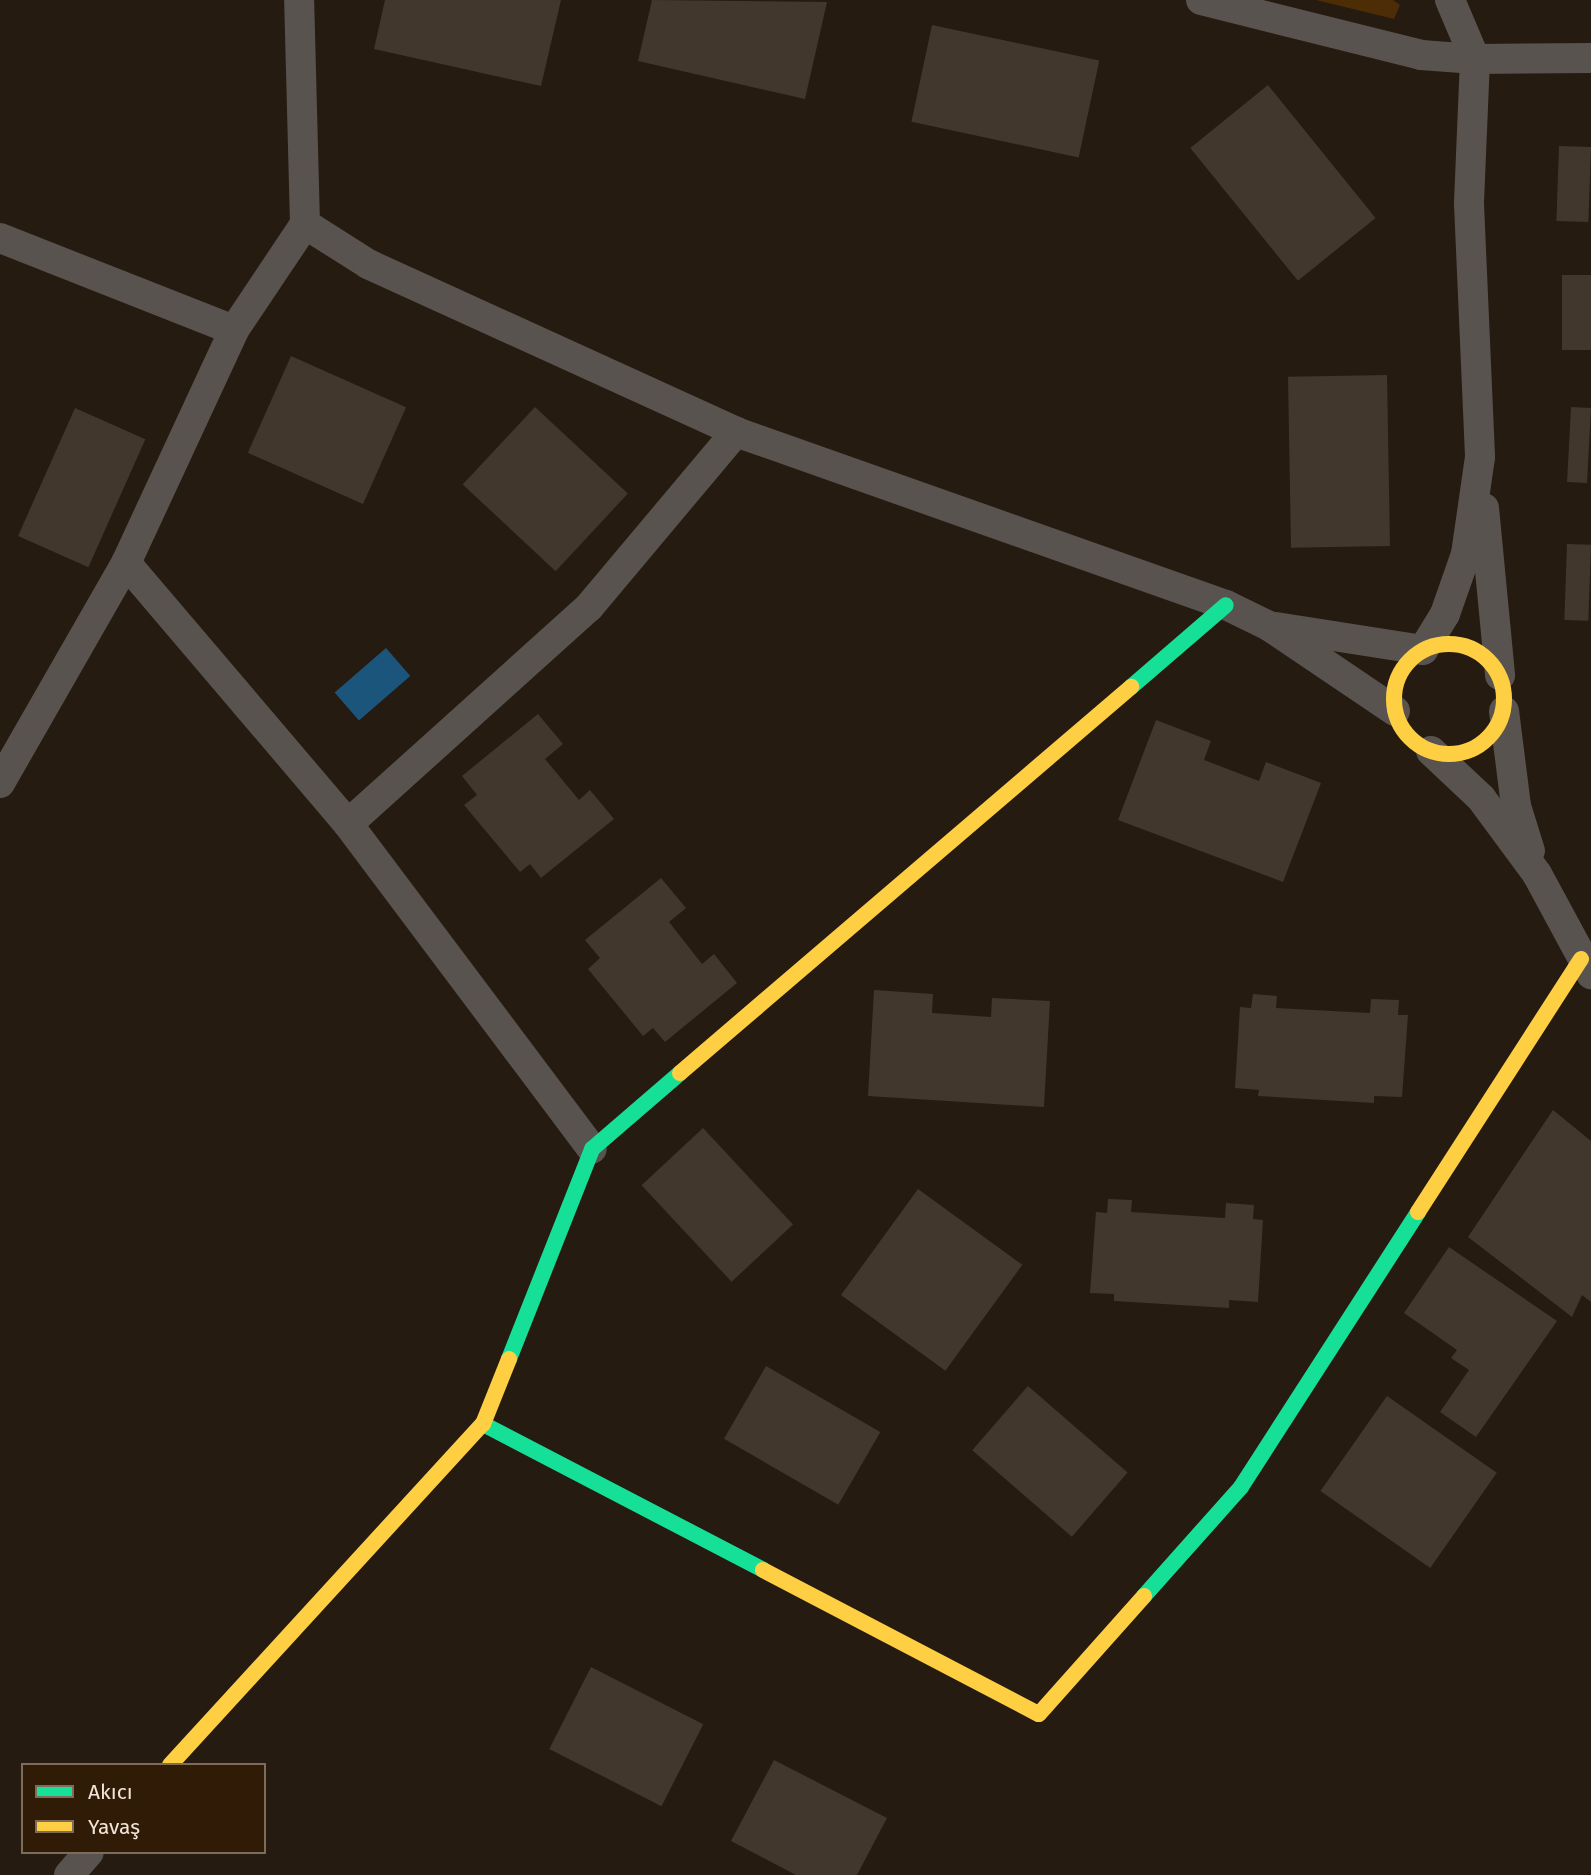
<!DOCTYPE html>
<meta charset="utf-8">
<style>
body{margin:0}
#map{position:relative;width:1591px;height:1875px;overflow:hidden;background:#261b10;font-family:"Fira Sans",sans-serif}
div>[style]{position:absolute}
.green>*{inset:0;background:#4d2d06}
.water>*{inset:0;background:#1b557b;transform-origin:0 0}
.building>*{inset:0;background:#42372c;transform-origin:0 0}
.street>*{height:30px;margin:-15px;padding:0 15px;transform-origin:15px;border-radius:15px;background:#58534f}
.fast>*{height:16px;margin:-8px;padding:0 8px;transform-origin:8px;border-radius:8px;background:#16e098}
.slow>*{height:16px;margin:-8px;padding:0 8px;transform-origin:8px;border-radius:8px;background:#ffcf43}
.slow>.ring{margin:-8px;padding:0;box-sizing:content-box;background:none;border:16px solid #ffcf43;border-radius:50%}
span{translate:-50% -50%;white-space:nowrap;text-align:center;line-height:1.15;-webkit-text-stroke:6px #301c06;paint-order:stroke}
.legend{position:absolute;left:21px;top:1763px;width:245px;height:91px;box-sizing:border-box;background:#301c06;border:2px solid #7e6c5a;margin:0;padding:9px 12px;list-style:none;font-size:21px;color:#f2e4d8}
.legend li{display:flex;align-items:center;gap:14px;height:35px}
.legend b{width:35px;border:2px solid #7e6c5a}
</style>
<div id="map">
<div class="green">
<div style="clip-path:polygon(1316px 0,1393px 0,1400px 5px,1394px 19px)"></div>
</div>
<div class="water">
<div style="left:386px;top:648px;width:37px;height:68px;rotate:49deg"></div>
</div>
<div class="building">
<div style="clip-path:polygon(385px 0,561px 0,541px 86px,374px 49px)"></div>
<div style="clip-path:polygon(652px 0,827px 2px,805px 99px,638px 61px)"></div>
<div style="left:932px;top:25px;width:171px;height:99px;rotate:12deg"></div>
<div style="left:1268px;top:85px;width:171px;height:100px;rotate:51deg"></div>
<div style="left:1559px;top:146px;width:32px;height:75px;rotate:2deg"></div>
<div style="left:1562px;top:275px;width:29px;height:75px"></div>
<div style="left:291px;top:356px;width:126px;height:106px;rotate:24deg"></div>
<div style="left:1387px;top:375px;width:171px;height:99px;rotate:89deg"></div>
<div style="left:535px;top:407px;width:127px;height:106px;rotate:43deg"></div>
<div style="left:1571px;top:407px;width:20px;height:75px;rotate:3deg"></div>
<div style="left:75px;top:408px;width:77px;height:140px;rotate:24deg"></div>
<div style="left:1567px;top:544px;width:24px;height:76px;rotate:2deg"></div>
<div style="clip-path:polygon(538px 714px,563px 744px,545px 759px,579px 800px,590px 790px,614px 819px,541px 878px,530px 864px,520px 872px,464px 805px,477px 795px,462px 776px)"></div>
<div style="clip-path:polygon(1156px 720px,1211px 741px,1204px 760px,1259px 781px,1266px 762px,1321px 783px,1283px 882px,1118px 820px)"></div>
<div style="clip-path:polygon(661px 878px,686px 908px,669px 922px,702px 964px,714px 954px,737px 983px,665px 1042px,653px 1028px,643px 1036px,588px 969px,600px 958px,585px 940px)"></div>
<div style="clip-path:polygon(874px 990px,933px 994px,932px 1013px,991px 1017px,992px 998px,1050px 1001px,1044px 1107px,868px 1096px)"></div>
<div style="clip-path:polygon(1253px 994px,1277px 996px,1276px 1008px,1370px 1013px,1371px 999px,1399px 1000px,1398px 1015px,1408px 1015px,1402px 1097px,1374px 1096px,1374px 1103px,1258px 1096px,1259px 1090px,1235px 1088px,1240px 1007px,1251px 1008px)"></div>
<div style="clip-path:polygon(1553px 1110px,1591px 1141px,1591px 1302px,1582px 1295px,1572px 1317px,1468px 1237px)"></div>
<div style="left:703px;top:1128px;width:132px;height:84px;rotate:47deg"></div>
<div style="left:918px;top:1189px;width:129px;height:131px;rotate:36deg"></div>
<div style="clip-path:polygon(1108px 1199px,1132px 1200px,1131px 1212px,1225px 1218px,1226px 1203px,1254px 1205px,1253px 1219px,1263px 1220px,1258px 1302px,1229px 1300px,1229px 1308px,1114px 1301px,1114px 1294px,1090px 1293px,1096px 1212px,1107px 1213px)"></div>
<div style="clip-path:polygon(1449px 1247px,1557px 1321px,1476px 1437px,1440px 1412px,1469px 1370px,1451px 1358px,1457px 1350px,1404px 1313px)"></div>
<div style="left:766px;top:1366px;width:132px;height:84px;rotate:30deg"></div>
<div style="left:1028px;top:1386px;width:132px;height:85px;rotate:41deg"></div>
<div style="left:1387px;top:1396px;width:134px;height:116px;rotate:35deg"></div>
<div style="left:591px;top:1667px;width:126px;height:92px;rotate:27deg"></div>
<div style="clip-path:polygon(774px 1760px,887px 1818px,857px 1875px,796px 1875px,731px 1841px)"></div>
</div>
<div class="street">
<div style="left:1201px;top:0;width:227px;rotate:14deg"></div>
<div style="left:1421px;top:55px;width:54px;rotate:4.2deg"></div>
<div style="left:1475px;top:59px;width:145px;rotate:92.4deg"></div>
<div style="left:1469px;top:204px;width:253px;rotate:87.5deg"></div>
<div style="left:1480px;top:457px;width:98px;rotate:98.2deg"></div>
<div style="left:1466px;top:554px;width:64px;rotate:109.3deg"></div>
<div style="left:1445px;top:614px;width:42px;rotate:121.4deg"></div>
<div style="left:1423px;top:650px;width:149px;rotate:-171.1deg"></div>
<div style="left:1450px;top:0;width:64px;rotate:67deg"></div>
<div style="left:1475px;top:59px;width:116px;rotate:-0.5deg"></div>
<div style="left:305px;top:224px;width:75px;rotate:32.4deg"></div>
<div style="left:368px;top:264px;width:405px;rotate:24.5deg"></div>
<div style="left:736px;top:432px;width:520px;rotate:19.45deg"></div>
<div style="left:1226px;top:605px;width:48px;rotate:26deg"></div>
<div style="left:1269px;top:626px;width:152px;rotate:34deg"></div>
<div style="left:0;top:238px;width:251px;rotate:21.5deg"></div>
<div style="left:1484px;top:508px;width:168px;rotate:84.5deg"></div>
<div style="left:126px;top:563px;width:343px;rotate:49.6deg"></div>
<div style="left:348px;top:824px;width:406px;rotate:53.1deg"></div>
<div style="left:1504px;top:711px;width:96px;rotate:82.8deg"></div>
<div style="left:1516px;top:806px;width:47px;rotate:72.7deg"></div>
<div style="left:1431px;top:751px;width:69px;rotate:43.2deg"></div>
<div style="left:1481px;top:798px;width:94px;rotate:53.6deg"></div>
<div style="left:1537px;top:874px;width:114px;rotate:61.6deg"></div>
<div style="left:0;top:783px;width:254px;rotate:-60.2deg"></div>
<div style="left:126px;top:563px;width:257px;rotate:-65.1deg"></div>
<div style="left:234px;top:330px;width:128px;rotate:-56.2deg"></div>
<div style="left:305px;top:224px;width:224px;rotate:-91.5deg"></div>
<div style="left:348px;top:824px;width:324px;rotate:-42deg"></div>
<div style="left:589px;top:607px;width:229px;rotate:-50deg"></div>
<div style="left:69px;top:1875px;width:30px;rotate:-49deg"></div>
</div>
<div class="fast">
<div style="left:1131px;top:687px;width:125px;rotate:-40.8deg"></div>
<div style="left:509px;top:1359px;width:226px;rotate:-68.4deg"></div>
<div style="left:592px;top:1149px;width:116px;rotate:-40.8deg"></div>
<div style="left:483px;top:1424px;width:316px;rotate:27.5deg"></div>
<div style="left:1144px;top:1596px;width:146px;rotate:-48.3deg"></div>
<div style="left:1241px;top:1487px;width:327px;rotate:-57.2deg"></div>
</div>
<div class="slow">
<div class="ring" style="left:1394px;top:644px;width:94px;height:94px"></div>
<div style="left:680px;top:1073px;width:594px;rotate:-40.56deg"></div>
<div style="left:1418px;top:1212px;width:301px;rotate:-57.2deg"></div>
<div style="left:763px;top:1570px;width:311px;rotate:27.6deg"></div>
<div style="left:1039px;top:1714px;width:158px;rotate:-48.3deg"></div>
<div style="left:170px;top:1765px;width:463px;rotate:-47.5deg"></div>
<div style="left:483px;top:1424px;width:70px;rotate:-68.2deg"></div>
</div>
<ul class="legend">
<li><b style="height:9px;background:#16e098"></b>Akıcı</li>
<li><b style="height:9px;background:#ffcf43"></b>Yavaş</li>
</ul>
</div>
